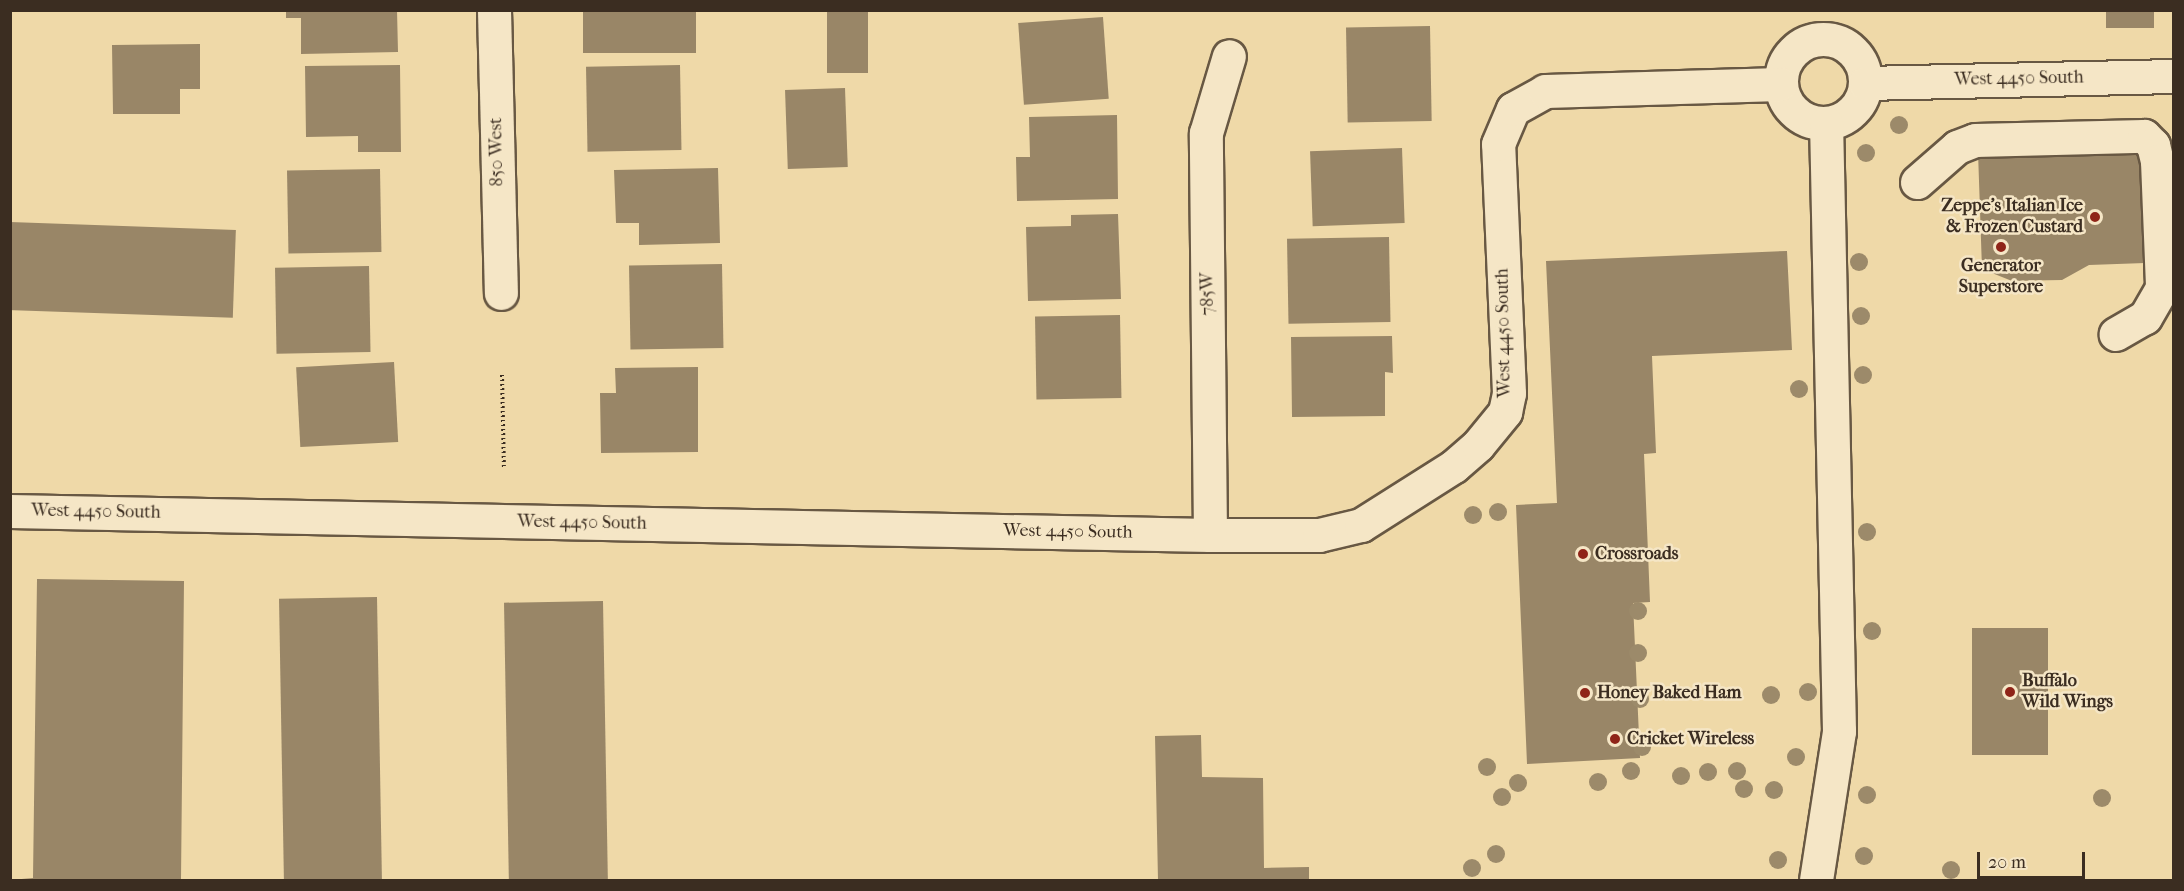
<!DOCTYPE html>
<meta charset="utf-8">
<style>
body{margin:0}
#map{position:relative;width:2184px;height:891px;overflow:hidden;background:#efd9a8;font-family:"IM FELL French Canon",serif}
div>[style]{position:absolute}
.building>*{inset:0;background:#998667;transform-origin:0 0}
.path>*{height:4px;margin-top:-2px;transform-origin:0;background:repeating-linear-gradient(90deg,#3b2d21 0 1.5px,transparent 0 4.5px)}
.roads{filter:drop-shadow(2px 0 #685843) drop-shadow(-2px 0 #685843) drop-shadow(0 2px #685843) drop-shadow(0 -2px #685843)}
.minor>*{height:33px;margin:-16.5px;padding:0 16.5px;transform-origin:16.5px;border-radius:16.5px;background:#f5e6c6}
.minor>.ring{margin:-16.5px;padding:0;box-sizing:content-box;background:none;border:33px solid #f5e6c6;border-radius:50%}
.trees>*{width:18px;height:18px;margin:-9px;border-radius:50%;background:#9c8a6a}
.dots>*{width:16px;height:16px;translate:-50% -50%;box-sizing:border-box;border:3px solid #f5e6c6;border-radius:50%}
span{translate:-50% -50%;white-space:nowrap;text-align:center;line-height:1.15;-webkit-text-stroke:5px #f5e6c6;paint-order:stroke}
.street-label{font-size:18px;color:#3b2d21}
.poi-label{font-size:18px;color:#3b2d21;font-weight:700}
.right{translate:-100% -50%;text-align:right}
.left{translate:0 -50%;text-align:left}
.frame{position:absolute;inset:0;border:12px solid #3b2d21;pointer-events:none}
.scale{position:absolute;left:1977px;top:852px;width:108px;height:27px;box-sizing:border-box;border:3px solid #3b2d21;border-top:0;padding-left:8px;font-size:18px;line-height:21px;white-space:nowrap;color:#3b2d21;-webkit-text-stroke:4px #f5e6c6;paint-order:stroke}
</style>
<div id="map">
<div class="building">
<div style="clip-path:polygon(286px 10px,397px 10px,398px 52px,301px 54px,301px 18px,286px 18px)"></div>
<div style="left:583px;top:10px;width:113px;height:43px"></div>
<div style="left:827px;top:10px;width:41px;height:63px"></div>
<div style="left:2106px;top:10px;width:48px;height:18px"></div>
<div style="left:1103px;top:17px;width:82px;height:85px;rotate:86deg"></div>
<div style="left:1430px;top:26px;width:95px;height:84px;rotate:89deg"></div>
<div style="clip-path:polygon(200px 44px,200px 89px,180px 89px,180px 114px,113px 114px,112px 45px)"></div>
<div style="clip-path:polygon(400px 65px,401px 152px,358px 152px,358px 136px,306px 137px,305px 66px)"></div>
<div style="left:680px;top:65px;width:85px;height:94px;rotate:89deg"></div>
<div style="left:845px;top:88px;width:79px;height:60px;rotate:88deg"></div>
<div style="clip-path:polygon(1117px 115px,1118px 199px,1017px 201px,1016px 157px,1030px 157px,1029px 117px)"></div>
<div style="clip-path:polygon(2141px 147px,2145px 263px,2089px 265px,2062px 280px,2012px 281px,1982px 269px,1978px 152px)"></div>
<div style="left:1402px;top:148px;width:75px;height:92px;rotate:88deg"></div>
<div style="clip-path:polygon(718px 168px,720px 243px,639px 245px,639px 223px,616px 223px,614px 170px)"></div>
<div style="left:380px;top:169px;width:83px;height:93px;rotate:89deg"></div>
<div style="clip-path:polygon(1118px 214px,1121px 299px,1028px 301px,1026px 227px,1071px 226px,1071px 215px)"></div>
<div style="left:10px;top:222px;width:226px;height:88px;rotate:2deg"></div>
<div style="left:1389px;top:237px;width:85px;height:102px;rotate:89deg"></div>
<div style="clip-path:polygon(1787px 251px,1792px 350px,1652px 356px,1656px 453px,1644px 454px,1650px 602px,1633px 603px,1640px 758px,1527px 764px,1516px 505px,1557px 503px,1546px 261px)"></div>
<div style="left:722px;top:264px;width:84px;height:93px;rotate:89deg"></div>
<div style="left:369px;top:266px;width:86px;height:94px;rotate:89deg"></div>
<div style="left:1120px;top:315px;width:83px;height:85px;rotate:89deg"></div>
<div style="clip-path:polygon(1392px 336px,1393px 373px,1385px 372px,1385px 416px,1292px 417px,1291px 337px)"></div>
<div style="left:394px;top:362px;width:80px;height:98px;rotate:87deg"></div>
<div style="clip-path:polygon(698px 367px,698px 452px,601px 453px,600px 393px,616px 393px,615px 368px)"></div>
<div style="clip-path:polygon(37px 579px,184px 581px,181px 880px,10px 880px,33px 878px)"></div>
<div style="left:377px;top:597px;width:283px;height:98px;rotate:89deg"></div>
<div style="left:603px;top:601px;width:279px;height:99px;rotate:89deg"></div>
<div style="left:2048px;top:628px;width:127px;height:76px;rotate:90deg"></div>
<div style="clip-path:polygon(1201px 735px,1202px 777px,1263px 778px,1264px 868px,1309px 867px,1309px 880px,1158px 880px,1155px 736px)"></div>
</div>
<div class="path">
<div style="left:502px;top:375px;width:94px;rotate:88.8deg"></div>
</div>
<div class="roads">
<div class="minor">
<div style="left:494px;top:10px;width:283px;rotate:88.6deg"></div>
<div class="ring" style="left:1781px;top:39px;width:51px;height:51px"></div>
<div style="left:1865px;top:83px;width:309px;rotate:-1.3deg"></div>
<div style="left:1917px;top:182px;width:53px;rotate:-41.2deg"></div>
<div style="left:1957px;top:147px;width:19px;rotate:-21deg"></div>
<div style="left:1975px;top:140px;width:169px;rotate:-1.4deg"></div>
<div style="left:2144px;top:136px;width:13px;rotate:45deg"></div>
<div style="left:2153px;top:145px;width:16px;rotate:76deg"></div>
<div style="left:2157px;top:161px;width:127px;rotate:87.7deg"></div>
<div style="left:2162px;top:288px;width:34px;rotate:120deg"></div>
<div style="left:2145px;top:317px;width:34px;rotate:150deg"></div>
<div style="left:10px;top:511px;width:1200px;rotate:1.15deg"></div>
<div style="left:1210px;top:535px;width:109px"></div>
<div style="left:1319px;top:535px;width:43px;rotate:-13.4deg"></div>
<div style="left:1361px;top:525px;width:110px;rotate:-32.4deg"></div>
<div style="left:1454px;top:466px;width:32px;rotate:-41deg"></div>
<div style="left:1478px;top:445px;width:43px;rotate:-50.7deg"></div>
<div style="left:1505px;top:412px;width:19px;rotate:-78deg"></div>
<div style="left:1509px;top:393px;width:249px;rotate:-92.5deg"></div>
<div style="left:1498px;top:144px;width:38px;rotate:-67deg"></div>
<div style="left:1513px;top:109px;width:37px;rotate:-29deg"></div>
<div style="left:1545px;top:91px;width:235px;rotate:-1.7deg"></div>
<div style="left:1210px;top:535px;width:402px;rotate:-90.6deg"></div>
<div style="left:1206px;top:133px;width:80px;rotate:-73.4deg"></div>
<div style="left:1816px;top:880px;width:151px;rotate:-81.2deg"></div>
<div style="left:1839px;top:731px;width:608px;rotate:-91.22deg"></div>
</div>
</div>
<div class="trees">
<div style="left:1899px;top:125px"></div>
<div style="left:1866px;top:153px"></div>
<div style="left:1859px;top:262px"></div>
<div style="left:1861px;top:316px"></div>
<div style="left:1863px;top:375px"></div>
<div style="left:1799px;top:389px"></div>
<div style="left:1498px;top:512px"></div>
<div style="left:1473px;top:515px"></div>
<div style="left:1867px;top:532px"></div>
<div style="left:1638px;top:611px"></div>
<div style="left:1872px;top:631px"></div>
<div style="left:1638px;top:653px"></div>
<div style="left:1808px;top:692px"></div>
<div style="left:1771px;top:695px"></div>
<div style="left:1640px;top:699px"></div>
<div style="left:1642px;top:747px"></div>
<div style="left:1796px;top:757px"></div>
<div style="left:1487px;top:767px"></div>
<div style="left:1631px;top:771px"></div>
<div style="left:1737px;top:771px"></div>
<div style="left:1708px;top:772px"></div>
<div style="left:1681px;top:776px"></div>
<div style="left:1598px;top:782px"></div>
<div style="left:1518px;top:783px"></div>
<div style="left:1744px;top:789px"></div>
<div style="left:1774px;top:790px"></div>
<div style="left:1867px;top:795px"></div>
<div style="left:1502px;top:797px"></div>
<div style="left:2102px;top:798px"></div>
<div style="left:1496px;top:854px"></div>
<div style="left:1864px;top:856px"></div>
<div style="left:1778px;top:860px"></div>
<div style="left:1472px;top:868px"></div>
<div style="left:1951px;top:870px"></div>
</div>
<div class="dots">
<div style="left:2095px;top:217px;background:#8f2418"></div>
<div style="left:2001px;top:247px;background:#8f2418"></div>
<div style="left:1583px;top:554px;background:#8f2418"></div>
<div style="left:2010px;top:692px;background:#8f2418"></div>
<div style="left:1585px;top:693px;background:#8f2418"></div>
<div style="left:1615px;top:739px;background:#8f2418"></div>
</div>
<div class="street-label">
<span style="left:2019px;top:79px;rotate:-1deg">West 4450 South</span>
<span style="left:497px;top:152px;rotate:-91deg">850 West</span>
<span style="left:1208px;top:294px;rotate:-91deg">785W</span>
<span style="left:1504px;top:333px;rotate:-91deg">West 4450 South</span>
<span style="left:96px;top:512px;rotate:1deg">West 4450 South</span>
<span style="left:582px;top:523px;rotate:1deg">West 4450 South</span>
<span style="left:1068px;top:532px;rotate:1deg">West 4450 South</span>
</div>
<div class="poi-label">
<span class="right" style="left:2083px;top:217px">Zeppe’s Italian Ice<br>&amp; Frozen Custard</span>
<span style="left:2001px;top:277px">Generator<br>Superstore</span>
<span class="left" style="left:1595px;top:554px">Crossroads</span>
<span class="left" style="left:2022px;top:692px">Buffalo<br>Wild Wings</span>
<span class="left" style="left:1597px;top:693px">Honey Baked Ham</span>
<span class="left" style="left:1627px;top:739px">Cricket Wireless</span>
</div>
<div class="frame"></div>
<div class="scale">20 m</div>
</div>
